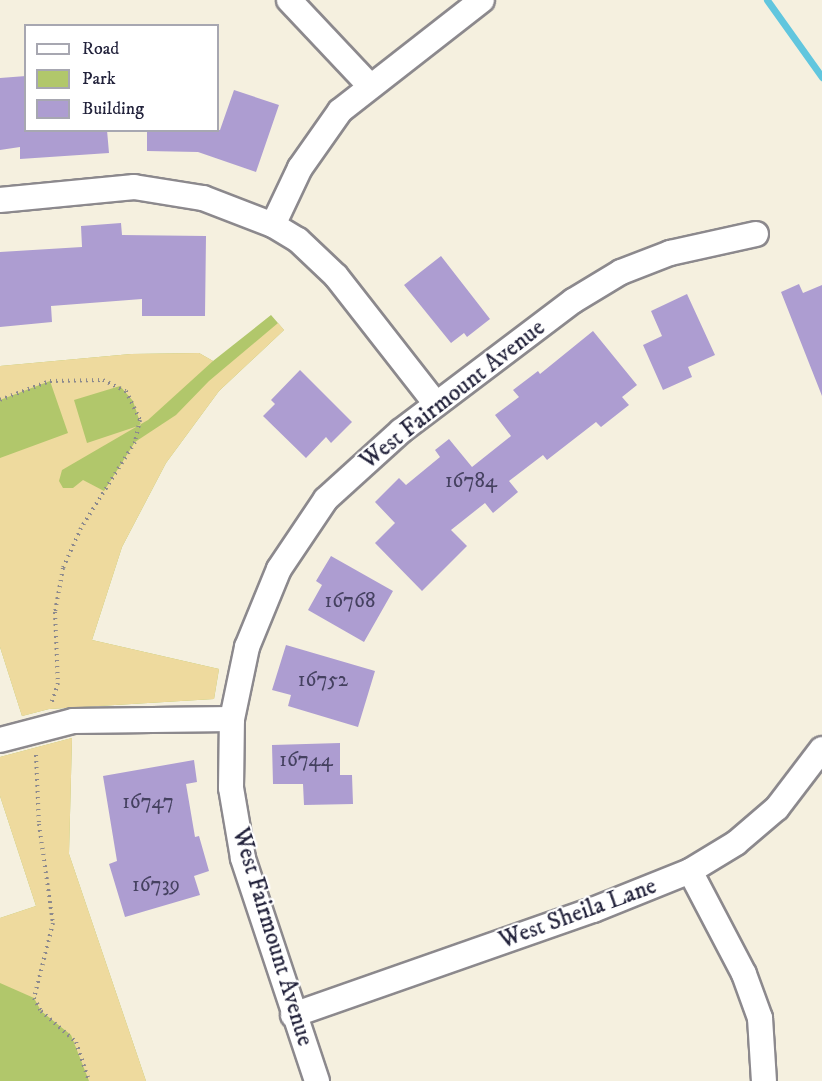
<!DOCTYPE html>
<style>
body{margin:0}
#map{position:relative;width:822px;height:1081px;overflow:hidden;background:#f5f0df;font-family:"IM FELL DW Pica",serif}
div>[style]{position:absolute}
.green>*{inset:0;background:#b1c76b}
.sand>*{inset:0;background:#eeda9e}
.stream>*{height:7px;margin:-3.5px;padding:0 3.5px;transform-origin:3.5px;border-radius:3.5px;background:#61c6de}
.building>*{inset:0;background:#ad9dd1}
.path>*{height:4px;margin-top:-2px;transform-origin:0;background:repeating-linear-gradient(90deg,#8c898d 0 1.5px,transparent 0 6px)}
.roads{filter:drop-shadow(2px 0 #8c898d) drop-shadow(-2px 0 #8c898d) drop-shadow(0 2px #8c898d) drop-shadow(0 -2px #8c898d)}
.street>*{height:24px;margin:-12px;padding:0 12px;transform-origin:12px;border-radius:12px;background:#fff}
span{translate:-50% -50%;white-space:nowrap;text-align:center;line-height:1.15;-webkit-text-stroke:4.5px #fff;paint-order:stroke}
.number-label{font-size:21px;color:#454160}
.number-label span{-webkit-text-stroke-width:0}
.street-label{font-size:24px;color:#22223b}
.legend{position:absolute;left:24px;top:24px;width:195px;height:108px;box-sizing:border-box;background:#fff;border:2px solid #a7a7b1;margin:0;padding:8px 10px;list-style:none;font-size:18px;color:#22223b}
.legend li{display:flex;align-items:center;gap:12px;height:30px}
.legend b{width:30px;border:2px solid #a7a7b1}
</style>
<div id="map">
<div class="green">
<div style="clip-path:polygon(271px 315px,284px 330px,219px 391px,166px 463px,122px 547px,92px 640px,219px 669px,214px 699px,49px 709px,22px 716px,0 647px,0 366px,131px 354px,199px 353px,213px 361px)"></div>
<div style="clip-path:polygon(72px 738px,69px 854px,146px 1081px,0 1081px,0 918px,36px 906px,0 796px,0 757px)"></div>
</div>
<div class="sand">
<div style="clip-path:polygon(evenodd,278px 323px,284px 330px,219px 391px,166px 463px,122px 547px,92px 640px,219px 669px,214px 699px,49px 709px,22px 716px,0 647px,0 458px,68px 433px,50px 381px,0 400px,0 366px,131px 354px,199px 353px,213px 361px,148px 420px,62px 470px,59px 481px,63px 488px,73px 488px,83px 480px,104px 491px,135px 442px,176px 415px,209px 381px,278px 323px,120px 386px,133px 401px,141px 425px,87px 443px,74px 400px,120px 386px)"></div>
<div style="clip-path:polygon(72px 738px,69px 854px,146px 1081px,89px 1081px,71px 1035px,41px 1011px,34px 998px,0 983px,0 918px,36px 906px,0 796px,0 757px)"></div>
</div>
<div class="stream">
<div style="left:767px;top:0;width:95px;rotate:54.5deg"></div>
</div>
<div class="building">
<div style="clip-path:polygon(26px 76px,26px 130px,107px 130px,109px 153px,20px 159px,20px 147px,0 150px,0 78px)"></div>
<div style="clip-path:polygon(234px 90px,279px 105px,256px 172px,198px 152px,147px 151px,147px 130px,220px 130px)"></div>
<div style="clip-path:polygon(121px 223px,122px 235px,206px 236px,205px 316px,142px 316px,142px 299px,51px 306px,52px 322px,0 327px,0 252px,82px 247px,81px 226px)"></div>
<div style="clip-path:polygon(441px 256px,490px 319px,467px 337px,464px 333px,451px 343px,404px 285px)"></div>
<div style="clip-path:polygon(799px 284px,803px 293px,822px 285px,822px 396px,781px 292px)"></div>
<div style="clip-path:polygon(687px 294px,715px 355px,688px 367px,692px 377px,663px 390px,643px 345px,662px 336px,651px 311px)"></div>
<div style="clip-path:polygon(593px 331px,637px 385px,622px 397px,629px 405px,601px 427px,596px 422px,547px 460px,543px 455px,509px 481px,518px 492px,493px 513px,485px 503px,451px 530px,467px 546px,422px 591px,375px 543px,395px 523px,375px 502px,399px 478px,406px 485px,440px 457px,435px 450px,449px 439px,472px 467px,511px 436px,495px 415px,519px 397px,513px 390px,538px 371px,540px 374px)"></div>
<div style="clip-path:polygon(300px 370px,352px 422px,331px 443px,326px 437px,306px 458px,263px 416px,275px 404px,271px 400px)"></div>
<div style="clip-path:polygon(331px 556px,393px 591px,364px 642px,308px 610px,322px 585px,316px 581px)"></div>
<div style="clip-path:polygon(286px 645px,375px 671px,358px 727px,288px 706px,291px 695px,272px 690px)"></div>
<div style="clip-path:polygon(340px 743px,340px 775px,352px 775px,353px 804px,304px 805px,303px 784px,273px 784px,272px 745px)"></div>
<div style="clip-path:polygon(194px 760px,197px 782px,186px 784px,195px 837px,199px 836px,209px 871px,194px 876px,200px 895px,125px 917px,109px 864px,117px 861px,103px 776px)"></div>
</div>
<div class="path">
<div style="left:0;top:400px;width:53px;rotate:-20.8deg"></div>
<div style="left:50px;top:381px;width:53px;rotate:-1.1deg"></div>
<div style="left:103px;top:380px;width:25px;rotate:26deg"></div>
<div style="left:126px;top:391px;width:32px;rotate:64deg"></div>
<div style="left:140px;top:420px;width:23px;rotate:103deg"></div>
<div style="left:135px;top:442px;width:102px;rotate:122.1deg"></div>
<div style="left:81px;top:528px;width:44px;rotate:114.2deg"></div>
<div style="left:63px;top:568px;width:45px;rotate:100.3deg"></div>
<div style="left:55px;top:612px;width:71px;rotate:87.6deg"></div>
<div style="left:58px;top:683px;width:20px;rotate:108deg"></div>
<div style="left:36px;top:755px;width:69px;rotate:87.5deg"></div>
<div style="left:39px;top:824px;width:100px;rotate:82deg"></div>
<div style="left:53px;top:923px;width:77px;rotate:104.2deg"></div>
<div style="left:34px;top:998px;width:15px;rotate:62deg"></div>
<div style="left:41px;top:1011px;width:47px;rotate:41.5deg"></div>
<div style="left:76px;top:1042px;width:41px;rotate:71.6deg"></div>
</div>
<div class="roads">
<div class="street">
<div style="left:289px;top:0;width:117px;rotate:46.7deg"></div>
<div style="left:0;top:200px;width:135px;rotate:-5.5deg"></div>
<div style="left:134px;top:187px;width:70px;rotate:9.1deg"></div>
<div style="left:203px;top:198px;width:75px;rotate:21.1deg"></div>
<div style="left:273px;top:225px;width:29px;rotate:31deg"></div>
<div style="left:298px;top:240px;width:52px;rotate:43.5deg"></div>
<div style="left:336px;top:276px;width:162px;rotate:52deg"></div>
<div style="left:273px;top:225px;width:63px;rotate:-64.7deg"></div>
<div style="left:300px;top:168px;width:70px;rotate:-54.9deg"></div>
<div style="left:340px;top:111px;width:180px;rotate:-38deg"></div>
<div style="left:0;top:740px;width:75px;rotate:-14.6deg"></div>
<div style="left:73px;top:721px;width:159px;rotate:-0.7deg"></div>
<div style="left:690px;top:871px;width:116px;rotate:62.3deg"></div>
<div style="left:744px;top:974px;width:47px;rotate:70deg"></div>
<div style="left:760px;top:1018px;width:63px;rotate:86.4deg"></div>
<div style="left:293px;top:1015px;width:318px;rotate:-19.3deg"></div>
<div style="left:593px;top:910px;width:105px;rotate:-21.9deg"></div>
<div style="left:690px;top:871px;width:54px;rotate:-31.3deg"></div>
<div style="left:736px;top:843px;width:54px;rotate:-40.5deg"></div>
<div style="left:777px;top:808px;width:74px;rotate:-52.7deg"></div>
<div style="left:317px;top:1081px;width:235px;rotate:-108.4deg"></div>
<div style="left:243px;top:858px;width:71px;rotate:-99.7deg"></div>
<div style="left:231px;top:788px;width:69px;rotate:-89.2deg"></div>
<div style="left:232px;top:719px;width:74px;rotate:-78.2deg"></div>
<div style="left:247px;top:647px;width:84px;rotate:-67.7deg"></div>
<div style="left:279px;top:569px;width:84px;rotate:-56.1deg"></div>
<div style="left:326px;top:499px;width:101px;rotate:-42.2deg"></div>
<div style="left:401px;top:431px;width:216px;rotate:-37.1deg"></div>
<div style="left:573px;top:301px;width:56px;rotate:-31.1deg"></div>
<div style="left:621px;top:272px;width:53px;rotate:-21.2deg"></div>
<div style="left:670px;top:253px;width:88px;rotate:-12.5deg"></div>
</div>
</div>
<div class="number-label">
<span style="left:471px;top:481px">16784</span>
<span style="left:350px;top:601px">16768</span>
<span style="left:323px;top:680px">16752</span>
<span style="left:306px;top:760px">16744</span>
<span style="left:148px;top:802px">16747</span>
<span style="left:156px;top:885px">16739</span>
</div>
<div class="street-label">
<span style="left:453px;top:395px;rotate:-38deg">West Fairmount Avenue</span>
<span style="left:578px;top:914px;rotate:-20deg">West Sheila Lane</span>
<span style="left:272px;top:937px;rotate:73deg">West Fairmount Avenue</span>
</div>
<ul class="legend">
<li><b style="height:8px;background:#fff"></b>Road</li>
<li><b style="height:16px;background:#b1c76b"></b>Park</li>
<li><b style="height:16px;background:#ad9dd1"></b>Building</li>
</ul>
</div>
